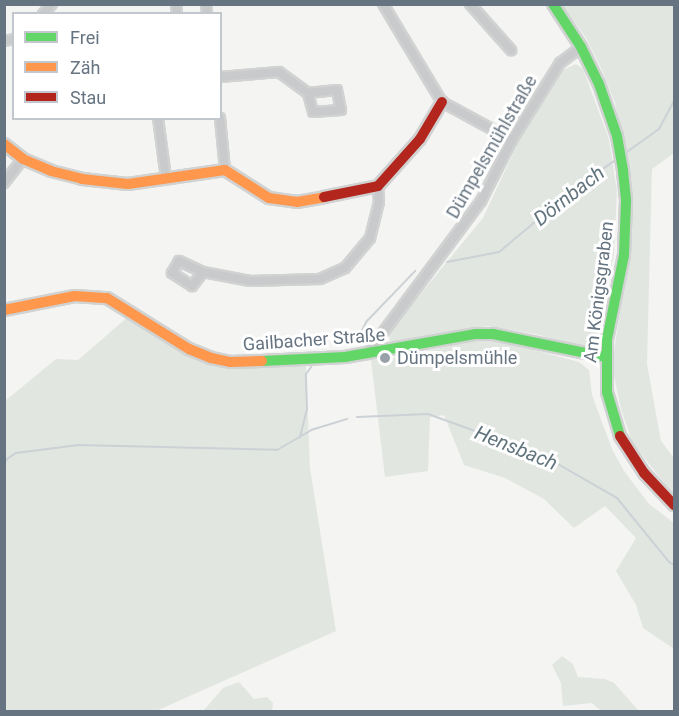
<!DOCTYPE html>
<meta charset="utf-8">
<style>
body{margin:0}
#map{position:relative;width:679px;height:716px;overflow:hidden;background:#f4f4f3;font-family:Roboto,sans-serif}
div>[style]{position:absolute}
.green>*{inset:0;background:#e2e6e1}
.stream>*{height:2px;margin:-1px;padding:0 1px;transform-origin:1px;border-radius:1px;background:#cbd1d5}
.roads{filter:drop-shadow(2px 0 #d1d2d2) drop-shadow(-2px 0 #d1d2d2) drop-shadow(0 2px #d1d2d2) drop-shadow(0 -2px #d1d2d2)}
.street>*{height:8px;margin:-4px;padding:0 4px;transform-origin:4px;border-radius:4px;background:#c9cacb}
.fast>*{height:10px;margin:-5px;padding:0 5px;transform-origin:5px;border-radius:5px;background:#63d668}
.slow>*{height:10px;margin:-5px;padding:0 5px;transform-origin:5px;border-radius:5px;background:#ff974d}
.jam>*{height:10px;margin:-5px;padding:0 5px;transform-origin:5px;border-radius:5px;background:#b3261e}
.dots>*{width:16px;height:16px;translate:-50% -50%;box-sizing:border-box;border:3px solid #fff;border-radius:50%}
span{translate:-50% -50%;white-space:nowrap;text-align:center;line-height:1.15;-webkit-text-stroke:6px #fff;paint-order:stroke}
.street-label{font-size:18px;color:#667481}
.poi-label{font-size:18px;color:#667481}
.left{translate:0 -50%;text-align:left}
.water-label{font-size:20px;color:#62757e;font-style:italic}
.frame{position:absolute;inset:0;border:6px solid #667481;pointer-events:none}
.legend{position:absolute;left:12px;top:12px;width:210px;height:108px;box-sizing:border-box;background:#fff;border:2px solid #c2c7cd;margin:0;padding:8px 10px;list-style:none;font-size:18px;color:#667481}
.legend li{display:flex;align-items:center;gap:12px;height:30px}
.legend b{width:30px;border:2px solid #c2c7cd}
</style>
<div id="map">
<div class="green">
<div style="clip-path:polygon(562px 5px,674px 5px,674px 153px,652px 169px,647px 364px,661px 441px,674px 458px,674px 496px,632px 442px,621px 409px,614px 376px,614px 351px,629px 253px,631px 199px,628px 171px,615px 103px,601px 68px,586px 38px)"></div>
<div style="clip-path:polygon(576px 64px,583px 69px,609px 139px,617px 191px,614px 254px,596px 338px,581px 347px,536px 334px,488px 326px,444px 333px,400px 345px,390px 341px,389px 332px,483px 218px,524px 130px,548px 85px,561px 71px)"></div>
<div style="clip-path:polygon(130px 315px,224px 366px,306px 364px,310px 468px,336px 631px,156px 711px,5px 711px,5px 401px,56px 359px,78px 360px)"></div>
<div style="clip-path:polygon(493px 339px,579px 362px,589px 370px,592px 395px,612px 449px,624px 471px,649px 504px,674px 523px,674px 649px,643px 628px,636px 605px,616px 571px,636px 538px,605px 506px,574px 528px,544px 499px,505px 478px,464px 465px,444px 415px,430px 417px,428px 471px,385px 477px,371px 360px,400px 357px,472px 341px)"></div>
<div style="clip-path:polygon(562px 656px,573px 664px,578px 677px,605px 679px,614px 683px,639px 711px,601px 711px,592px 703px,563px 706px,561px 683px,552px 665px)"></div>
<div style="clip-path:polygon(239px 682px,254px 699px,267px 697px,273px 703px,272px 711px,203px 711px,223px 688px)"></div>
</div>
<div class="stream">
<div style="left:624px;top:154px;width:43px;rotate:-35.5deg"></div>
<div style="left:659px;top:129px;width:32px;rotate:-62deg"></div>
<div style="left:447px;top:262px;width:53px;rotate:-10.9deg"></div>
<div style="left:499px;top:252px;width:102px;rotate:-39.8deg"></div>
<div style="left:577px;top:187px;width:49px;rotate:-35deg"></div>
<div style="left:355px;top:344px;width:25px;rotate:-63deg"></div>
<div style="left:366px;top:322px;width:71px;rotate:-46.1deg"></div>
<div style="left:357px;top:417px;width:71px;rotate:-2.4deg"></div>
<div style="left:428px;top:414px;width:123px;rotate:19.9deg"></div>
<div style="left:544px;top:456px;width:84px;rotate:29.9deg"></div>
<div style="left:617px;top:498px;width:82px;rotate:50.9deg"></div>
<div style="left:669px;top:562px;width:6px;rotate:31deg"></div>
<div style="left:300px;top:437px;width:29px;rotate:-76deg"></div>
<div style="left:307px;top:409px;width:35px;rotate:-92deg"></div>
<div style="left:306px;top:374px;width:9px;rotate:-54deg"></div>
<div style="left:4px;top:464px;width:6px;rotate:-59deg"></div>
<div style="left:7px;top:459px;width:11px;rotate:-34deg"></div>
<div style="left:16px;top:453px;width:63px;rotate:-7.4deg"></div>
<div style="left:78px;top:445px;width:199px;rotate:1.4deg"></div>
<div style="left:277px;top:450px;width:39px;rotate:-30deg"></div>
<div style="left:311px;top:430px;width:38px;rotate:-17deg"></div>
</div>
<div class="roads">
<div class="street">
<div style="left:176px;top:4px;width:10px;rotate:84deg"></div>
<div style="left:206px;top:4px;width:10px;rotate:84deg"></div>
<div style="left:383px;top:4px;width:114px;rotate:59deg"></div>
<div style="left:442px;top:102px;width:80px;rotate:28.5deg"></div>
<div style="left:470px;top:4px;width:62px;rotate:48.3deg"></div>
<div style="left:43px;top:14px;width:13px;rotate:-48deg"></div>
<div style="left:4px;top:41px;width:10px;rotate:-11deg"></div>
<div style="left:220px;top:77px;width:59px;rotate:-4.8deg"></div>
<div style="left:279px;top:72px;width:36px;rotate:36deg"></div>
<div style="left:308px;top:93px;width:29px;rotate:-6deg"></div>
<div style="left:337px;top:90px;width:20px;rotate:79deg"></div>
<div style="left:341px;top:110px;width:28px;rotate:176deg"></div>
<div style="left:313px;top:112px;width:20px;rotate:-105deg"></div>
<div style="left:158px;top:118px;width:61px;rotate:82.4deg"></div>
<div style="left:220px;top:118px;width:52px;rotate:84.5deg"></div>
<div style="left:4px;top:183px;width:31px;rotate:-52deg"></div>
<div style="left:203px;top:272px;width:18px;rotate:128deg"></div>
<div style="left:192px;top:286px;width:24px;rotate:-147deg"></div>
<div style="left:172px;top:273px;width:14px;rotate:-60deg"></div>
<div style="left:179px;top:261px;width:26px;rotate:25deg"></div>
<div style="left:203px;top:272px;width:48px;rotate:10.8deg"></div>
<div style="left:250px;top:281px;width:70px;rotate:-1.6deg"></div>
<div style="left:320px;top:279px;width:27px;rotate:-24deg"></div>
<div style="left:345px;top:268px;width:39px;rotate:-50deg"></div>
<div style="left:370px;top:238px;width:37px;rotate:-76deg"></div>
<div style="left:379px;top:202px;width:16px;rotate:-94deg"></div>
<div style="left:367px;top:354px;width:191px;rotate:-53.3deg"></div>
<div style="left:481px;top:201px;width:68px;rotate:-63.1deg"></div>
<div style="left:512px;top:140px;width:91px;rotate:-58.1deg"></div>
<div style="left:560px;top:63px;width:26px;rotate:-37deg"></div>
</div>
<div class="fast">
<div style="left:553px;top:4px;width:51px;rotate:56.9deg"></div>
<div style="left:581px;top:47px;width:41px;rotate:64.1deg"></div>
<div style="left:599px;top:84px;width:55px;rotate:70.9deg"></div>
<div style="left:617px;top:136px;width:36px;rotate:80deg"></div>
<div style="left:623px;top:171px;width:30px;rotate:84deg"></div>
<div style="left:626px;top:201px;width:54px;rotate:92.1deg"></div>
<div style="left:624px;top:255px;width:86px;rotate:101.4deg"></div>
<div style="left:607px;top:339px;width:53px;rotate:90deg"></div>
<div style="left:607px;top:392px;width:46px;rotate:73.5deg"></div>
<div style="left:262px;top:361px;width:83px;rotate:-2.8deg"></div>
<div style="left:345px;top:357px;width:133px;rotate:-10deg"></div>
<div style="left:476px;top:334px;width:17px"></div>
<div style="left:493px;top:334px;width:114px;rotate:11.6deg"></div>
</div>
<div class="slow">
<div style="left:4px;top:144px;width:24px;rotate:38deg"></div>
<div style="left:23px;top:159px;width:30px;rotate:23deg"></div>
<div style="left:51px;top:171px;width:32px;rotate:14deg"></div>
<div style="left:82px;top:179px;width:46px;rotate:6.2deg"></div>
<div style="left:128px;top:184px;width:98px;rotate:-8.2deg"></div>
<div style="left:225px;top:170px;width:52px;rotate:32.5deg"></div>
<div style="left:269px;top:198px;width:28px;rotate:8deg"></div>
<div style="left:297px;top:202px;width:27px;rotate:-10deg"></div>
<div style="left:4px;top:310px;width:72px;rotate:-11.2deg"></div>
<div style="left:75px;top:296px;width:32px;rotate:4deg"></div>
<div style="left:107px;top:298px;width:97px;rotate:31.9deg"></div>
<div style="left:189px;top:349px;width:24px;rotate:22deg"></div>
<div style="left:211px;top:358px;width:19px;rotate:12deg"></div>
<div style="left:230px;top:362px;width:32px;rotate:-2deg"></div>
</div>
<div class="jam">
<div style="left:324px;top:197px;width:55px;rotate:-11.5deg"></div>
<div style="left:378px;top:186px;width:63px;rotate:-48.2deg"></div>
<div style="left:420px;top:139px;width:43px;rotate:-59.3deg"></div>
<div style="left:620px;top:436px;width:44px;rotate:57deg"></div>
<div style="left:644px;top:473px;width:44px;rotate:46.8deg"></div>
</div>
</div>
<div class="dots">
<div style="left:385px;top:358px;background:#98a1a9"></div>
</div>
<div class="street-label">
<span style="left:492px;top:147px;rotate:-60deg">Dümpelsmühlstraße</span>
<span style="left:599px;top:292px;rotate:-83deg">Am Königsgraben</span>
<span style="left:314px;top:340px;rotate:-4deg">Gailbacher Straße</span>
</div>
<div class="poi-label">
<span class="left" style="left:397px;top:358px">Dümpelsmühle</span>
</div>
<div class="water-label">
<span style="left:569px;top:196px;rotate:-38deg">Dörnbach</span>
<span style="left:516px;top:448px;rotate:22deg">Hensbach</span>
</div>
<div class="frame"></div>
<ul class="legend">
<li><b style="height:8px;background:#63d668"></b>Frei</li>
<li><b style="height:8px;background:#ff974d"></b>Zäh</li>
<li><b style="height:8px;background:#b3261e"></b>Stau</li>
</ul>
</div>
